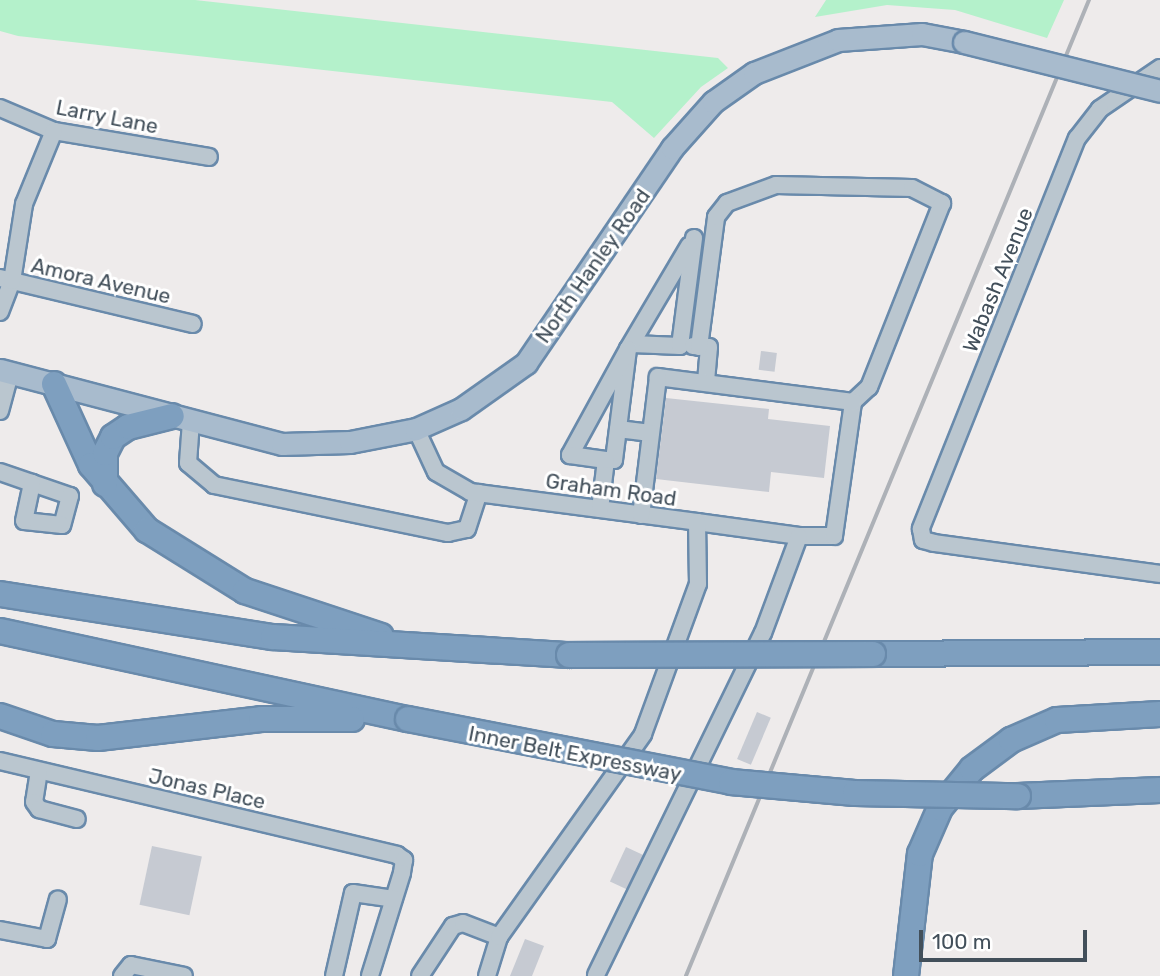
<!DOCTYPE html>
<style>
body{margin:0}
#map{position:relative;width:1160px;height:976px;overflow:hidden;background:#eeebeb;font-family:Rubik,sans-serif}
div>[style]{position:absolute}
.green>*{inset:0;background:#b4f1cb}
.building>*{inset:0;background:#c6cad2;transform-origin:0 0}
.roads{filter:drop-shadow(2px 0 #698aab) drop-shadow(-2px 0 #698aab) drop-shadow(0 2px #698aab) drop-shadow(0 -2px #698aab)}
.minor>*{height:16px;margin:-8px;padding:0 8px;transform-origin:8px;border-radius:8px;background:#bac6cf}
.major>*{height:21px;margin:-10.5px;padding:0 10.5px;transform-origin:10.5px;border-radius:10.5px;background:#a8bbcd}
.highway>*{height:24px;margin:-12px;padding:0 12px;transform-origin:12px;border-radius:12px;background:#7e9fbf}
.rail>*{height:3.5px;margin:-1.75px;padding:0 1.75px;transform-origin:1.75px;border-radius:1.75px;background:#adb1b7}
.bridges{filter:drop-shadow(2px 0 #698aab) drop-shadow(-2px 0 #698aab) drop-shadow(0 2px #698aab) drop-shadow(0 -2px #698aab)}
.major-bridge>*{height:21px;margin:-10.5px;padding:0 10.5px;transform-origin:10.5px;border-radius:10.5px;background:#a8bbcd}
.highway-bridge>*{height:24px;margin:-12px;padding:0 12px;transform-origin:12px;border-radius:12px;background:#7e9fbf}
span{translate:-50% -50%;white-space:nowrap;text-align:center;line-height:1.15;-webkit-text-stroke:6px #fff;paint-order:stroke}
.street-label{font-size:21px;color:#424f5a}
.scale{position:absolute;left:919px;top:930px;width:168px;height:32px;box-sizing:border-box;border:4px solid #424f5a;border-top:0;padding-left:9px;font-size:21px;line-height:24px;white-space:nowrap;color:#424f5a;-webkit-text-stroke:5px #fff;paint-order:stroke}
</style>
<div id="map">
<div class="green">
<div style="clip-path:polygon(0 0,195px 0,718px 58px,728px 68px,701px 87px,654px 138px,612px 102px,18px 36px,0 31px)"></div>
<div style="clip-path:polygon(826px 0,1064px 0,1047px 38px,955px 10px,887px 5px,815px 17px)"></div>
</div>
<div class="building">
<div style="left:761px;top:351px;width:16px;height:19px;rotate:7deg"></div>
<div style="clip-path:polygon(666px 398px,769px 409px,768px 419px,830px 426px,824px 478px,771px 472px,769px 492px,656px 479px)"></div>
<div style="left:757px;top:712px;width:15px;height:51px;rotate:23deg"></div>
<div style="left:152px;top:846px;width:51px;height:60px;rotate:12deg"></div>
<div style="left:626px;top:847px;width:19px;height:38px;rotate:25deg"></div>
<div style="clip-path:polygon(525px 939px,544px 946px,532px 976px,510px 976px)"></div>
</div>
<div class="roads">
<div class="minor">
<div style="left:1160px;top:68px;width:73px;rotate:145.7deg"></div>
<div style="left:1100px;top:109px;width:37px;rotate:128deg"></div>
<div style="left:1077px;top:138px;width:421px;rotate:111.8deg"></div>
<div style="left:921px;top:529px;width:11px;rotate:80deg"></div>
<div style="left:923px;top:540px;width:11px;rotate:15deg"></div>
<div style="left:934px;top:543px;width:228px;rotate:7.8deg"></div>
<div style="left:0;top:108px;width:59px;rotate:23.1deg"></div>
<div style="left:54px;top:131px;width:157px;rotate:9.5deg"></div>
<div style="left:0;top:278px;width:198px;rotate:13.4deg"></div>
<div style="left:0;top:312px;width:33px;rotate:-69deg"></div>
<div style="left:12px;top:281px;width:78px;rotate:-81.1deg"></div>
<div style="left:24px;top:204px;width:79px;rotate:-67.7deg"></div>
<div style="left:632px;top:344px;width:48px;rotate:2.4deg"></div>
<div style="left:680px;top:346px;width:109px;rotate:-82.6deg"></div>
<div style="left:693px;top:346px;width:16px;rotate:4deg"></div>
<div style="left:709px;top:347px;width:36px;rotate:95deg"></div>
<div style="left:699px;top:347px;width:131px;rotate:-82.5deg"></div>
<div style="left:716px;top:217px;width:18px;rotate:-52deg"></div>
<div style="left:727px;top:203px;width:52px;rotate:-20.2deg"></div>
<div style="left:776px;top:185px;width:136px;rotate:1.3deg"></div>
<div style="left:912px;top:188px;width:34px;rotate:27deg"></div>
<div style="left:942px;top:203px;width:198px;rotate:111.6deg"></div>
<div style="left:869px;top:387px;width:22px;rotate:137deg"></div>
<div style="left:628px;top:349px;width:120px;rotate:-59.4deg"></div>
<div style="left:0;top:411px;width:39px;rotate:-75deg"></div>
<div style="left:191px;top:421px;width:42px;rotate:94.1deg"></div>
<div style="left:188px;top:463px;width:34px;rotate:40deg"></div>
<div style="left:214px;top:485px;width:239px;rotate:11.6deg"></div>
<div style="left:448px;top:533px;width:19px;rotate:-12deg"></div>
<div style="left:467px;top:529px;width:38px;rotate:-72deg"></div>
<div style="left:416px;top:429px;width:47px;rotate:65.1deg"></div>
<div style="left:436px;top:472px;width:39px;rotate:30deg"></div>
<div style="left:470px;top:492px;width:229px;rotate:7.5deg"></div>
<div style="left:697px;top:522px;width:103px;rotate:7.8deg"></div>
<div style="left:799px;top:536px;width:35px"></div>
<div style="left:834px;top:536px;width:135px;rotate:-81.9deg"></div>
<div style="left:853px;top:402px;width:197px;rotate:-172.7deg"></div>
<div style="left:658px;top:377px;width:139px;rotate:97deg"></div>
<div style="left:618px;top:429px;width:33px;rotate:7deg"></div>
<div style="left:0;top:472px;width:34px;rotate:19deg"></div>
<div style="left:32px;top:483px;width:40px;rotate:18.9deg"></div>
<div style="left:70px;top:496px;width:30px;rotate:105deg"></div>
<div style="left:62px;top:525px;width:38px;rotate:-174deg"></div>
<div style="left:24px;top:521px;width:39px;rotate:-78deg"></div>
<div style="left:600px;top:509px;width:49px;rotate:-83deg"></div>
<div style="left:606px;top:460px;width:8px"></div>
<div style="left:614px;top:460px;width:112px;rotate:-82.8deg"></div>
<div style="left:628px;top:349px;width:121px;rotate:118.7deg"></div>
<div style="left:570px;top:455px;width:36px;rotate:8deg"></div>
<div style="left:0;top:761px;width:408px;rotate:13.3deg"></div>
<div style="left:397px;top:855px;width:9px;rotate:36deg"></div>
<div style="left:404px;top:860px;width:13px;rotate:99deg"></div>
<div style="left:402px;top:873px;width:108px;rotate:107.3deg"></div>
<div style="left:39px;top:771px;width:31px;rotate:99deg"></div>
<div style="left:34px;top:802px;width:9px;rotate:54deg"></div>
<div style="left:39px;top:809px;width:39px;rotate:15deg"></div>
<div style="left:0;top:930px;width:48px;rotate:10.8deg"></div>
<div style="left:47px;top:939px;width:41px;rotate:-74.6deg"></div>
<div style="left:596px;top:975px;width:381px;rotate:-64deg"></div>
<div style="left:763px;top:633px;width:103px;rotate:-69.6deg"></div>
<div style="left:122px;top:976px;width:14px;rotate:-51deg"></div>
<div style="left:131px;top:965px;width:54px;rotate:11.7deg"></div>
<div style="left:334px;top:976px;width:85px;rotate:-77.1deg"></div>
<div style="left:353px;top:893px;width:41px;rotate:8.3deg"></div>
<div style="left:420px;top:976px;width:60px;rotate:-56.6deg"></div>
<div style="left:453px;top:926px;width:10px;rotate:-17deg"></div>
<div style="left:463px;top:923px;width:39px;rotate:21deg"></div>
<div style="left:487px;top:976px;width:41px;rotate:-72.9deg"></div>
<div style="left:499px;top:937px;width:249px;rotate:-54.6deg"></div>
<div style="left:643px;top:734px;width:160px;rotate:-69.9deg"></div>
<div style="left:698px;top:584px;width:62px;rotate:-90.9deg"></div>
</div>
<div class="major">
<div style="left:0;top:370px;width:292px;rotate:14.7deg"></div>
<div style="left:282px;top:444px;width:68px;rotate:-1.7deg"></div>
<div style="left:350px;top:442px;width:67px;rotate:-11.1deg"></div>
<div style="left:416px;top:429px;width:49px;rotate:-24deg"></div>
<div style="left:461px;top:409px;width:80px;rotate:-35.3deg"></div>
<div style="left:526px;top:363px;width:260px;rotate:-55.8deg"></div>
<div style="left:672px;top:148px;width:62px;rotate:-48.3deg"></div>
<div style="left:713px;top:102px;width:50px;rotate:-35.3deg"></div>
<div style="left:754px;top:73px;width:90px;rotate:-21.4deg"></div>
<div style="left:838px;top:40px;width:84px;rotate:-4.1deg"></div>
<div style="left:922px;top:34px;width:43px;rotate:10.8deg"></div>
</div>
<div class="highway">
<div style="left:54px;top:384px;width:89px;rotate:65.4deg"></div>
<div style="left:91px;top:465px;width:86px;rotate:49.3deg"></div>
<div style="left:147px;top:530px;width:115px;rotate:31.9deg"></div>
<div style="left:245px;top:591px;width:143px;rotate:18.3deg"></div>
<div style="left:105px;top:484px;width:31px;rotate:-90deg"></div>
<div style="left:105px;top:453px;width:18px;rotate:-63deg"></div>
<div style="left:113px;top:437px;width:18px;rotate:-34deg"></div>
<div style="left:128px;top:427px;width:45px;rotate:-14deg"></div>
<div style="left:0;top:594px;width:276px;rotate:9deg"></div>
<div style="left:273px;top:637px;width:297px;rotate:3.5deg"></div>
<div style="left:0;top:631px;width:417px;rotate:12.2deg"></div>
<div style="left:873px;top:654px;width:287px;rotate:-0.4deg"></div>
<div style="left:0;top:716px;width:56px;rotate:18.8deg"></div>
<div style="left:53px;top:734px;width:45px;rotate:5.1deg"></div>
<div style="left:98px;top:738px;width:164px;rotate:-6.6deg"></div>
<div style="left:261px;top:719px;width:91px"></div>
<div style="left:1018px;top:796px;width:142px;rotate:-2.4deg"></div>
<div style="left:906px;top:976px;width:123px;rotate:-83.5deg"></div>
<div style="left:920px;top:854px;width:50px;rotate:-66.5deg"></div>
<div style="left:940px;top:808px;width:50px;rotate:-50.6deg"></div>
<div style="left:972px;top:769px;width:49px;rotate:-36.6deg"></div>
<div style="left:1011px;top:740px;width:50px;rotate:-23.5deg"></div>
<div style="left:1057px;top:720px;width:103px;rotate:-3.3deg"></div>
</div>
</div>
<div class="rail">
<div style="left:686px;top:976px;width:1056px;rotate:-67.56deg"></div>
</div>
<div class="bridges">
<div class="major-bridge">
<div style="left:964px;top:42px;width:202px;rotate:14deg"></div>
</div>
<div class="highway-bridge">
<div style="left:569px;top:655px;width:304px;rotate:-0.2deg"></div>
<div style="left:408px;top:719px;width:329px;rotate:11deg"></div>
<div style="left:731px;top:782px;width:124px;rotate:5.1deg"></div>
<div style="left:855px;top:793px;width:163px;rotate:1.1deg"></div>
</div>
</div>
<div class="street-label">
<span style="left:107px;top:117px;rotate:11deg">Larry Lane</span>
<span style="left:593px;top:266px;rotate:-55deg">North Hanley Road</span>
<span style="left:998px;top:280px;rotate:-68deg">Wabash Avenue</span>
<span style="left:101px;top:281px;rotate:13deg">Amora Avenue</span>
<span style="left:611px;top:490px;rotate:8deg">Graham Road</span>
<span style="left:575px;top:754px;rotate:11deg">Inner Belt Expressway</span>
<span style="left:207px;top:789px;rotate:13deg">Jonas Place</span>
</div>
<div class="scale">100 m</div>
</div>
